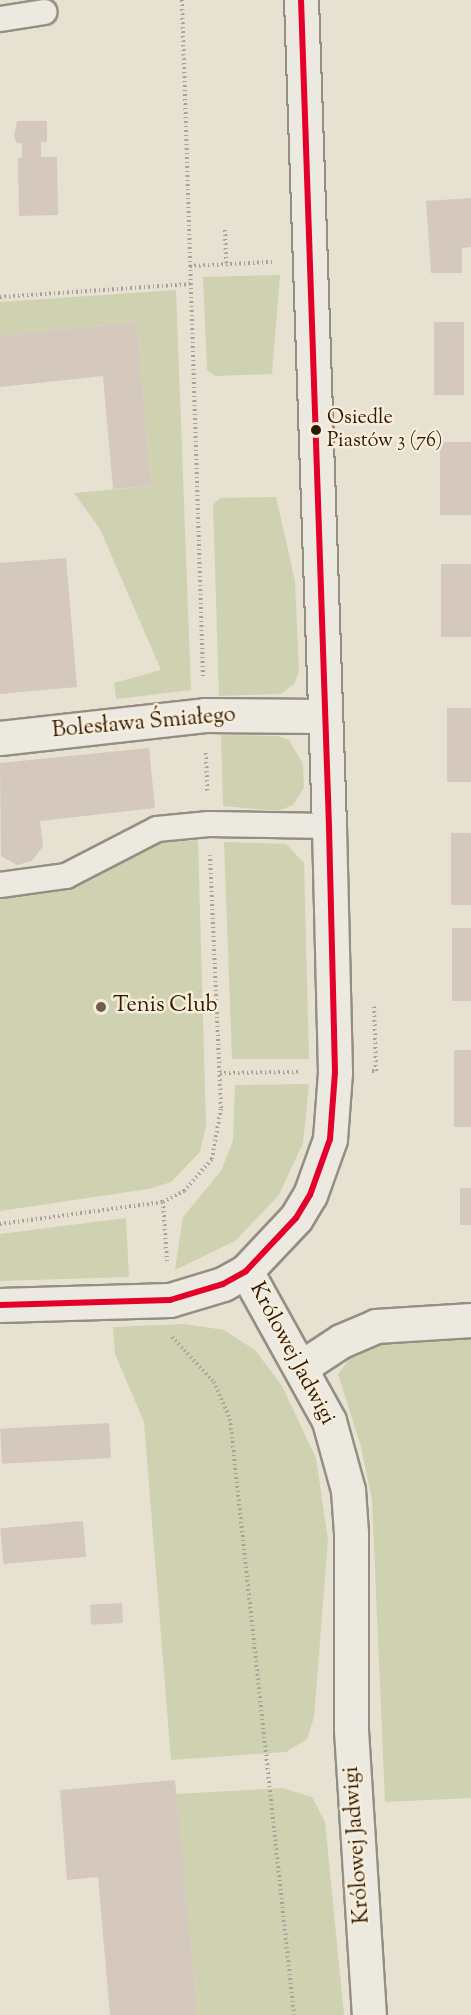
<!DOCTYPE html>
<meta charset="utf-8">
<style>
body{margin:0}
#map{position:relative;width:471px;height:2015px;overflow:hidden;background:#e7e1d1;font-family:"Sorts Mill Goudy",serif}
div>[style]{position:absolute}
.green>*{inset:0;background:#ced2b1}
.building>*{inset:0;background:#d5c9bd;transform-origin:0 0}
.path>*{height:4px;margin-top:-2px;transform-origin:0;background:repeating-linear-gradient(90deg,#a7a29a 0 1.5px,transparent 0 4.5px)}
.roads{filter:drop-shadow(2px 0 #958e82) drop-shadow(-2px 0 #958e82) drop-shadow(0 2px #958e82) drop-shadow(0 -2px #958e82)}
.service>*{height:24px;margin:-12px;padding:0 12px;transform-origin:12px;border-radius:12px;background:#ece9e1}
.minor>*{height:33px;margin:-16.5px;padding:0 16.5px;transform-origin:16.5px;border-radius:16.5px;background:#ece9e1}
.tertiary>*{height:33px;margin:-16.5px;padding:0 16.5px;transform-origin:16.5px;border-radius:16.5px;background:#ece9e1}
.bus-1>*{height:6px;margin:-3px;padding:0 3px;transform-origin:3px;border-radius:3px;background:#e4002b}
.dots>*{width:16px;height:16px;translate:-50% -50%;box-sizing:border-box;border:3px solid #f6eedb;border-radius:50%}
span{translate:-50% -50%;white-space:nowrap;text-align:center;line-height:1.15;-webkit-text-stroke:5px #f6eedb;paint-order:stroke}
.bus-label{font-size:20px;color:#321801}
.left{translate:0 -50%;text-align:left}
.street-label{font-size:22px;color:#321801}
.poi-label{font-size:22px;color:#321801}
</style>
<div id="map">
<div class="green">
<div style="clip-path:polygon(280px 275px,272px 374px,215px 376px,207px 370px,203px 277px)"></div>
<div style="clip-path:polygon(176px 290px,191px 690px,116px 699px,114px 683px,161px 670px,100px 529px,74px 493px,151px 486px,137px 322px,0 335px,0 302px)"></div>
<div style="clip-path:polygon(276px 497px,295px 581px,299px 672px,294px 684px,281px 694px,219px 696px,213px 505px,220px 498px)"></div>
<div style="clip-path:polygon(221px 735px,278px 736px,289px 740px,303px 764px,304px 788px,293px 805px,278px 811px,223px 806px)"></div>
<div style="clip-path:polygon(198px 840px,206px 1126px,200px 1152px,171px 1182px,148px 1189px,0 1211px,0 888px,92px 880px,141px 844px)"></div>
<div style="clip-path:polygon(224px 842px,286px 844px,304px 863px,309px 1059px,232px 1059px)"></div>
<div style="clip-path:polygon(309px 1084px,303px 1143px,279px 1195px,235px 1241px,175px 1270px,183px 1217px,221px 1171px,233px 1141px,235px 1085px)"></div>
<div style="clip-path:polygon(126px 1218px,129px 1277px,0 1281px,0 1234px)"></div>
<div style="clip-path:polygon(185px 1324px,224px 1330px,255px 1350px,282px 1386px,316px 1458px,328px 1540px,314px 1717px,307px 1739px,286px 1752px,171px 1760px,144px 1422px,115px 1354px,113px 1327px)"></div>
<div style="clip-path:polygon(471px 1339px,471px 1798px,385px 1802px,372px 1500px,361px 1447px,338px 1374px,358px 1348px,374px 1340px)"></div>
<div style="clip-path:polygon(282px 1788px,312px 1797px,325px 1822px,344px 2015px,198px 2015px,176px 1794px)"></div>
</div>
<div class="building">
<div style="clip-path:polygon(17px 121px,47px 121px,47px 142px,41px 142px,41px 157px,57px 157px,58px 215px,19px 216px,18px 158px,22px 158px,22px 143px,17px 143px,14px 136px)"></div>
<div style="clip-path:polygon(471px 198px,471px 247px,462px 248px,462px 273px,431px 273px,426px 201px)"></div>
<div style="clip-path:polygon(137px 322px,151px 486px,113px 489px,103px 376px,0 387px,0 335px)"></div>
<div style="left:434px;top:322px;width:30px;height:73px"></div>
<div style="left:471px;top:442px;width:73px;height:31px;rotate:90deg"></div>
<div style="clip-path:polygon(66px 558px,77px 687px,0 694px,0 563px)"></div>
<div style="left:471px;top:564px;width:73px;height:30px;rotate:90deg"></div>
<div style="left:471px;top:708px;width:74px;height:24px;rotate:90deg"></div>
<div style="clip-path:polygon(149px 748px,155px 808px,40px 821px,43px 846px,32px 861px,17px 865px,1px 856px,0 763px)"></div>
<div style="left:451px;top:833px;width:20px;height:72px"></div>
<div style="left:452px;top:928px;width:19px;height:73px"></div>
<div style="left:454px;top:1050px;width:17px;height:77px"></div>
<div style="left:460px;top:1188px;width:11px;height:37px"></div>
<div style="left:109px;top:1423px;width:35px;height:109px;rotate:87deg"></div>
<div style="left:83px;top:1521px;width:36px;height:83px;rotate:85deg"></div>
<div style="left:122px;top:1603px;width:20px;height:32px;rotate:87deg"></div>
<div style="clip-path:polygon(175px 1780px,198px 2015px,110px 2015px,98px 1877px,67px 1880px,60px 1790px)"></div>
</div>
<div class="path">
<div style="left:182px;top:0;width:677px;rotate:88.22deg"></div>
<div style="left:225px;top:230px;width:34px;rotate:88deg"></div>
<div style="left:190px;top:266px;width:83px;rotate:-2.8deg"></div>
<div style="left:0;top:297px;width:191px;rotate:-3.9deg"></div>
<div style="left:206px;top:753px;width:38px;rotate:88deg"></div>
<div style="left:372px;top:1071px;width:4px"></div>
<div style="left:376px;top:1071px;width:66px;rotate:-91.7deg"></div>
<div style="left:220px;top:1073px;width:79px;rotate:-0.7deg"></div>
<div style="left:163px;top:1202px;width:59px;rotate:86.1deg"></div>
<div style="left:0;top:1224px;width:164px;rotate:-7.7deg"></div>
<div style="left:163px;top:1202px;width:24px;rotate:-28deg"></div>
<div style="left:184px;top:1191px;width:43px;rotate:-48.8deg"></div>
<div style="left:212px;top:1159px;width:52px;rotate:-80deg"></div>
<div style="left:221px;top:1108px;width:253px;rotate:-92.5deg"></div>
<div style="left:172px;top:1337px;width:62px;rotate:47deg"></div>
<div style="left:214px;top:1382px;width:40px;rotate:66.6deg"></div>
<div style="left:230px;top:1419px;width:599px;rotate:83.87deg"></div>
</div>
<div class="roads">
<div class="service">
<div style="left:0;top:19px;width:45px;rotate:-9deg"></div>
<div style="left:0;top:885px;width:67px;rotate:-7.8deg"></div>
<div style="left:66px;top:876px;width:102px;rotate:-27.3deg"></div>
<div style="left:157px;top:829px;width:52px;rotate:-5.5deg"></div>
<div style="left:209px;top:824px;width:120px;rotate:1deg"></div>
</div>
<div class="minor">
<div style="left:0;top:738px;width:206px;rotate:-6.4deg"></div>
<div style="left:205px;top:715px;width:119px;rotate:0.5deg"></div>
<div style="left:246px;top:1271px;width:171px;rotate:61deg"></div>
<div style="left:329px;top:1421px;width:72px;rotate:74.6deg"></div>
<div style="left:348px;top:1490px;width:43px;rotate:86deg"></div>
<div style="left:351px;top:1533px;width:197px;rotate:90deg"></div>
<div style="left:351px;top:1730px;width:286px;rotate:86.4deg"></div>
<div style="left:303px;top:1366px;width:45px;rotate:-33.3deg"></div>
<div style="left:341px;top:1341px;width:38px;rotate:-23deg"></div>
<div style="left:376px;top:1326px;width:95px;rotate:-3.6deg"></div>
</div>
<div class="tertiary">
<div style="left:0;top:1305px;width:170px;rotate:-1.7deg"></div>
<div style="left:170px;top:1300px;width:55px;rotate:-16.8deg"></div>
<div style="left:223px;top:1284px;width:26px;rotate:-29deg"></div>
<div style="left:246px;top:1271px;width:73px;rotate:-46.7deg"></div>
<div style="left:296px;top:1218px;width:27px;rotate:-59deg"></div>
<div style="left:310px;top:1195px;width:59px;rotate:-70.3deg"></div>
<div style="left:330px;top:1139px;width:67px;rotate:-85.7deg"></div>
<div style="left:335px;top:1072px;width:246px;rotate:-91.4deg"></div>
<div style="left:329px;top:826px;width:826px;rotate:-91.94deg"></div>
</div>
</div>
<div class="bus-1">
<div style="left:0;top:1305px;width:170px;rotate:-1.7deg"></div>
<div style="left:170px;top:1300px;width:55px;rotate:-16.8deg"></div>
<div style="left:223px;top:1284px;width:26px;rotate:-29deg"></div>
<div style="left:246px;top:1271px;width:73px;rotate:-46.7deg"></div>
<div style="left:296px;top:1218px;width:27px;rotate:-59deg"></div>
<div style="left:310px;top:1195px;width:59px;rotate:-70.3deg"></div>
<div style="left:330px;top:1139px;width:67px;rotate:-85.7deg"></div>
<div style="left:335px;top:1072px;width:246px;rotate:-91.4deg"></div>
<div style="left:329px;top:826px;width:826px;rotate:-91.94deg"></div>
</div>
<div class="dots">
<div style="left:316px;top:430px;background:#321801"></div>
<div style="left:101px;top:1007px;background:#715e4a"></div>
</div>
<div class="bus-label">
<span class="left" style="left:327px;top:430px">Osiedle<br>Piastów 3 (76)</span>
</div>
<div class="street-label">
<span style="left:144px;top:724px;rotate:-5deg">Bolesława Śmiałego</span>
<span style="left:291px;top:1354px;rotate:62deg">Królowej Jadwigi</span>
<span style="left:358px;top:1845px;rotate:-94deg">Królowej Jadwigi</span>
</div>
<div class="poi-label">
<span class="left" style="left:113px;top:1007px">Tenis Club</span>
</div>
</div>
